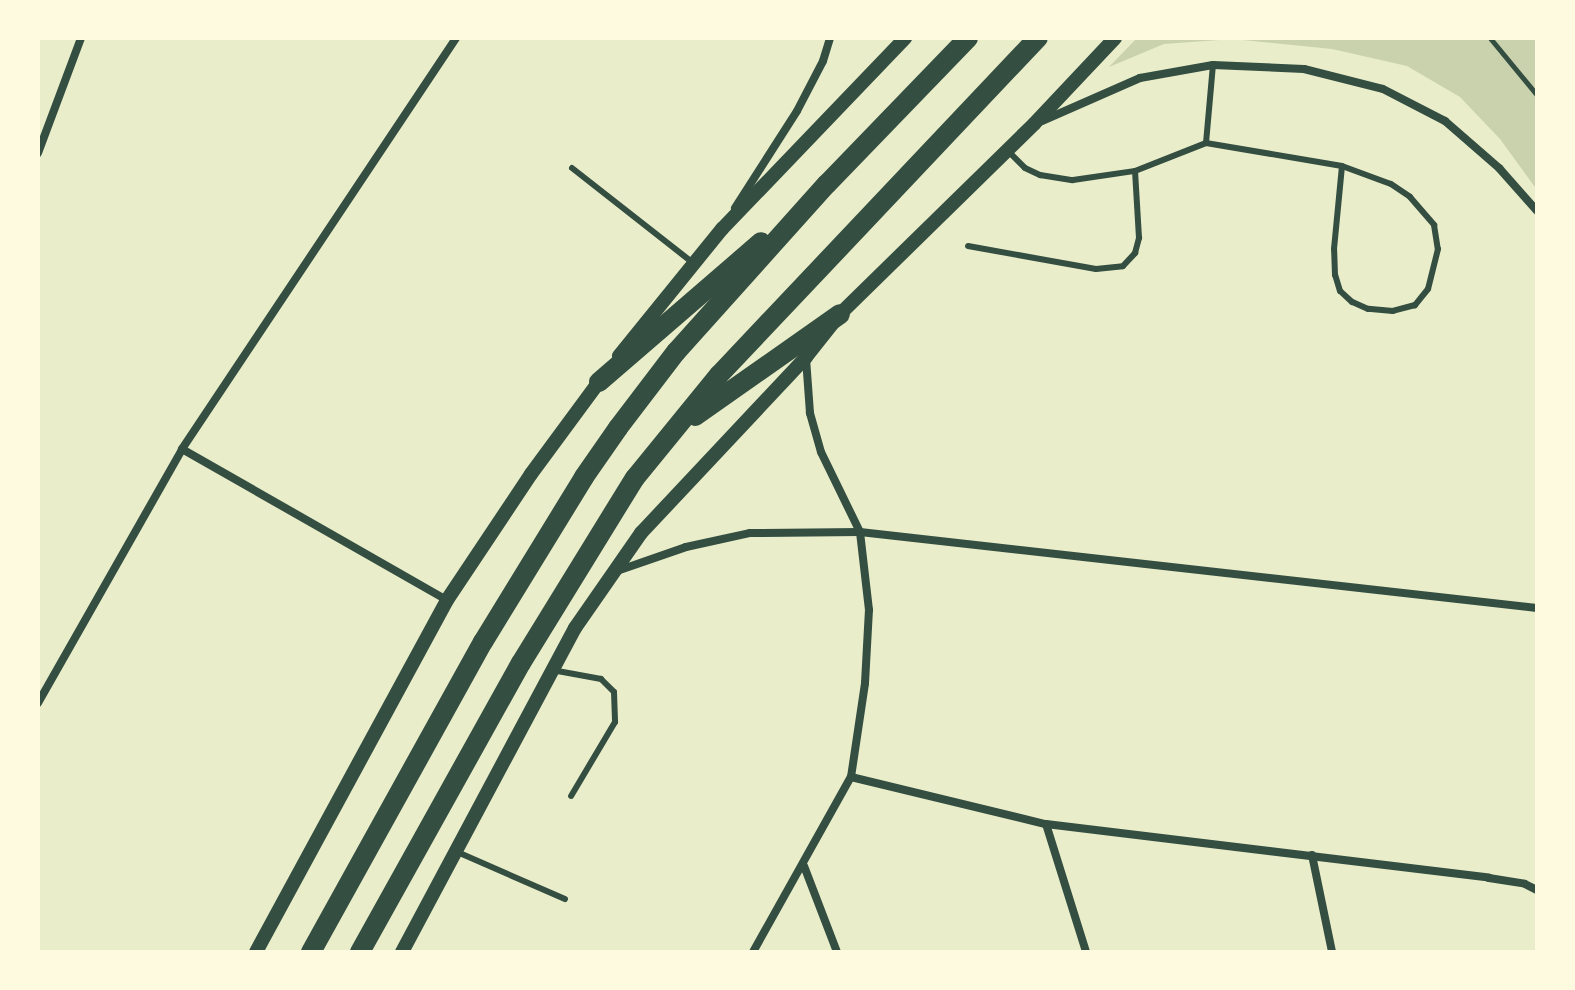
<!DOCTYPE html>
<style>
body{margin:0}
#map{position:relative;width:1575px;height:990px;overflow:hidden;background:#e9edc9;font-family:Cabin,sans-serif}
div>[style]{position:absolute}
.green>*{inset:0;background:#cad2ad}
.path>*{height:5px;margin:-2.5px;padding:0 2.5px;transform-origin:2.5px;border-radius:2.5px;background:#344e41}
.service>*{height:6px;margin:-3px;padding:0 3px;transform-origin:3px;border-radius:3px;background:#344e41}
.minor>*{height:8px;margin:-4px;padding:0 4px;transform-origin:4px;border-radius:4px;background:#344e41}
.tertiary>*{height:14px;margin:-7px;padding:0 7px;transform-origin:7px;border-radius:7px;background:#344e41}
.primary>*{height:20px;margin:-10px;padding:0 10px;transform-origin:10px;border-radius:10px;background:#344e41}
span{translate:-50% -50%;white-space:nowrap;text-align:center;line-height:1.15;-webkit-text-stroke:8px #fefae0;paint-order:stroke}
.frame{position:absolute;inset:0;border:40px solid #fefae0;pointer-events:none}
</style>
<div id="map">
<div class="green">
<div style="clip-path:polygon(1137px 38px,1537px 38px,1537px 190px,1500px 139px,1460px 97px,1407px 66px,1332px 49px,1233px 39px,1164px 44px,1109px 67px)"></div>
</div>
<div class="path">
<div style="left:1490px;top:38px;width:74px;rotate:50.5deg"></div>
</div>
<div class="service">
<div style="left:1206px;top:143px;width:138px;rotate:9.6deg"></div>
<div style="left:1342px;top:166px;width:52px;rotate:20.2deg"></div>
<div style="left:1391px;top:184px;width:23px;rotate:34deg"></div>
<div style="left:1410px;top:197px;width:37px;rotate:49deg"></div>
<div style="left:1434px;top:225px;width:24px;rotate:81deg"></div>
<div style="left:1438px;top:249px;width:41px;rotate:104deg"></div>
<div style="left:1428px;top:289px;width:21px;rotate:129deg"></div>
<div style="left:1415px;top:305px;width:23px;rotate:165deg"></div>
<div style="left:1393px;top:311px;width:25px;rotate:-175deg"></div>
<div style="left:1368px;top:309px;width:17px;rotate:-156deg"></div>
<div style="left:1352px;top:302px;width:16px;rotate:-137deg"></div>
<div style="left:1340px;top:291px;width:17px;rotate:-107deg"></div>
<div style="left:1335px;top:275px;width:26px;rotate:-92deg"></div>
<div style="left:1334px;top:249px;width:83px;rotate:-84.5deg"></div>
<div style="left:1007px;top:150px;width:25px;rotate:45deg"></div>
<div style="left:1025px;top:168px;width:17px;rotate:25deg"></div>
<div style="left:1040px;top:175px;width:33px;rotate:9deg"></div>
<div style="left:1073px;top:180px;width:63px;rotate:-8.3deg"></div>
<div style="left:1135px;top:171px;width:76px;rotate:-21.5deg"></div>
<div style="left:1206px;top:143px;width:78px;rotate:-84.9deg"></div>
<div style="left:572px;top:168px;width:152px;rotate:38.1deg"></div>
<div style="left:968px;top:246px;width:130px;rotate:10.2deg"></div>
<div style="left:1096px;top:269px;width:27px;rotate:-6deg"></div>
<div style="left:1123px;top:266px;width:18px;rotate:-47deg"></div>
<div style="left:1135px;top:253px;width:16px;rotate:-75deg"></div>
<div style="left:1139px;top:238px;width:67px;rotate:-93.4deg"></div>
<div style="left:552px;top:670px;width:50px;rotate:10.4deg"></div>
<div style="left:601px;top:679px;width:18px;rotate:45deg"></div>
<div style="left:614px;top:692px;width:30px;rotate:88deg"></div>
<div style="left:615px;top:722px;width:86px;rotate:120.7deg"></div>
<div style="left:455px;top:851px;width:120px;rotate:23.6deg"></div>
</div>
<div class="minor">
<div style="left:1042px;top:121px;width:107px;rotate:-23.7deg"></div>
<div style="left:1140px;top:78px;width:74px;rotate:-10.1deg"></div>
<div style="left:1213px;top:65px;width:91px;rotate:2.5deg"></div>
<div style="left:1304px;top:69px;width:81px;rotate:14.2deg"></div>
<div style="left:1383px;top:89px;width:70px;rotate:27.3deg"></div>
<div style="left:1445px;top:121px;width:72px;rotate:41deg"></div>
<div style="left:1499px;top:168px;width:57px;rotate:48.5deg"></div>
<div style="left:38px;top:153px;width:123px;rotate:-69.5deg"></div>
<div style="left:735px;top:208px;width:115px;rotate:-57.4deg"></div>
<div style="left:797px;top:111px;width:56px;rotate:-62.5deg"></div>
<div style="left:823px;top:61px;width:24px;rotate:-73deg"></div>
<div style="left:182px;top:449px;width:305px;rotate:29.7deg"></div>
<div style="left:614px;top:572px;width:76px;rotate:-19.1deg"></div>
<div style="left:686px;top:547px;width:66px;rotate:-12.3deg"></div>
<div style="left:750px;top:533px;width:110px;rotate:-0.5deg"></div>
<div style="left:860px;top:532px;width:681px;rotate:6.41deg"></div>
<div style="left:38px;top:703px;width:292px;rotate:-60.4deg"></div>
<div style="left:182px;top:449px;width:494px;rotate:-56.3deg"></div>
<div style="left:851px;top:777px;width:201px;rotate:13.6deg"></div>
<div style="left:1046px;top:824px;width:446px;rotate:6.9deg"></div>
<div style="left:1489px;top:878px;width:36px;rotate:9deg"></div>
<div style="left:1525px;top:884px;width:13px;rotate:27deg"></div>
<div style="left:1046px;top:824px;width:134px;rotate:72.6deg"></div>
<div style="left:1312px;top:855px;width:99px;rotate:78.3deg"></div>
<div style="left:804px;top:866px;width:92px;rotate:69deg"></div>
<div style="left:753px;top:952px;width:201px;rotate:-60.8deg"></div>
<div style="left:851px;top:777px;width:95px;rotate:-81.5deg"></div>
<div style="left:865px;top:683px;width:73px;rotate:-86.9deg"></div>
<div style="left:869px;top:610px;width:79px;rotate:-96.6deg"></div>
<div style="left:860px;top:532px;width:89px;rotate:-116deg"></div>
<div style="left:821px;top:452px;width:41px;rotate:-105.8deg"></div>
<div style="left:810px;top:413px;width:54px;rotate:-94.2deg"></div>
</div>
<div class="tertiary">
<div style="left:619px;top:356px;width:164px;rotate:-51deg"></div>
<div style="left:722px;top:229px;width:265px;rotate:-46.2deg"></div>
<div style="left:256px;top:952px;width:400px;rotate:-61.5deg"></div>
<div style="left:447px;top:600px;width:151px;rotate:-56.3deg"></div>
<div style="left:531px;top:474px;width:123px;rotate:-53.6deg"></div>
<div style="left:402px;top:952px;width:367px;rotate:-61.9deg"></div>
<div style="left:575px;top:628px;width:116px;rotate:-55.2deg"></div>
<div style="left:641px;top:533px;width:241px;rotate:-46.8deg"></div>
<div style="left:806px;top:357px;width:55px;rotate:-51.7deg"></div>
<div style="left:840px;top:314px;width:272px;rotate:-44.4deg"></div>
<div style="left:1034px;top:124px;width:118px;rotate:-46.7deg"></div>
</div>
<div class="primary">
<div style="left:599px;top:382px;width:214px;rotate:-40.8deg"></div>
<div style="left:695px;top:416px;width:177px;rotate:-35.1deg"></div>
<div style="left:311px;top:952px;width:355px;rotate:-61deg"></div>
<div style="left:483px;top:642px;width:193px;rotate:-58.5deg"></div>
<div style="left:584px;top:477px;width:60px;rotate:-55.2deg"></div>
<div style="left:618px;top:428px;width:96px;rotate:-52.7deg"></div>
<div style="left:676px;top:352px;width:226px;rotate:-48.1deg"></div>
<div style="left:827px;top:184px;width:203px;rotate:-46deg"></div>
<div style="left:360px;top:952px;width:331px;rotate:-60.9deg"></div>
<div style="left:521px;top:663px;width:217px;rotate:-58.4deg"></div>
<div style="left:635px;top:478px;width:133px;rotate:-50.8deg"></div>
<div style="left:719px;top:375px;width:464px;rotate:-46.6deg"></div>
</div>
<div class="frame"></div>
</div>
